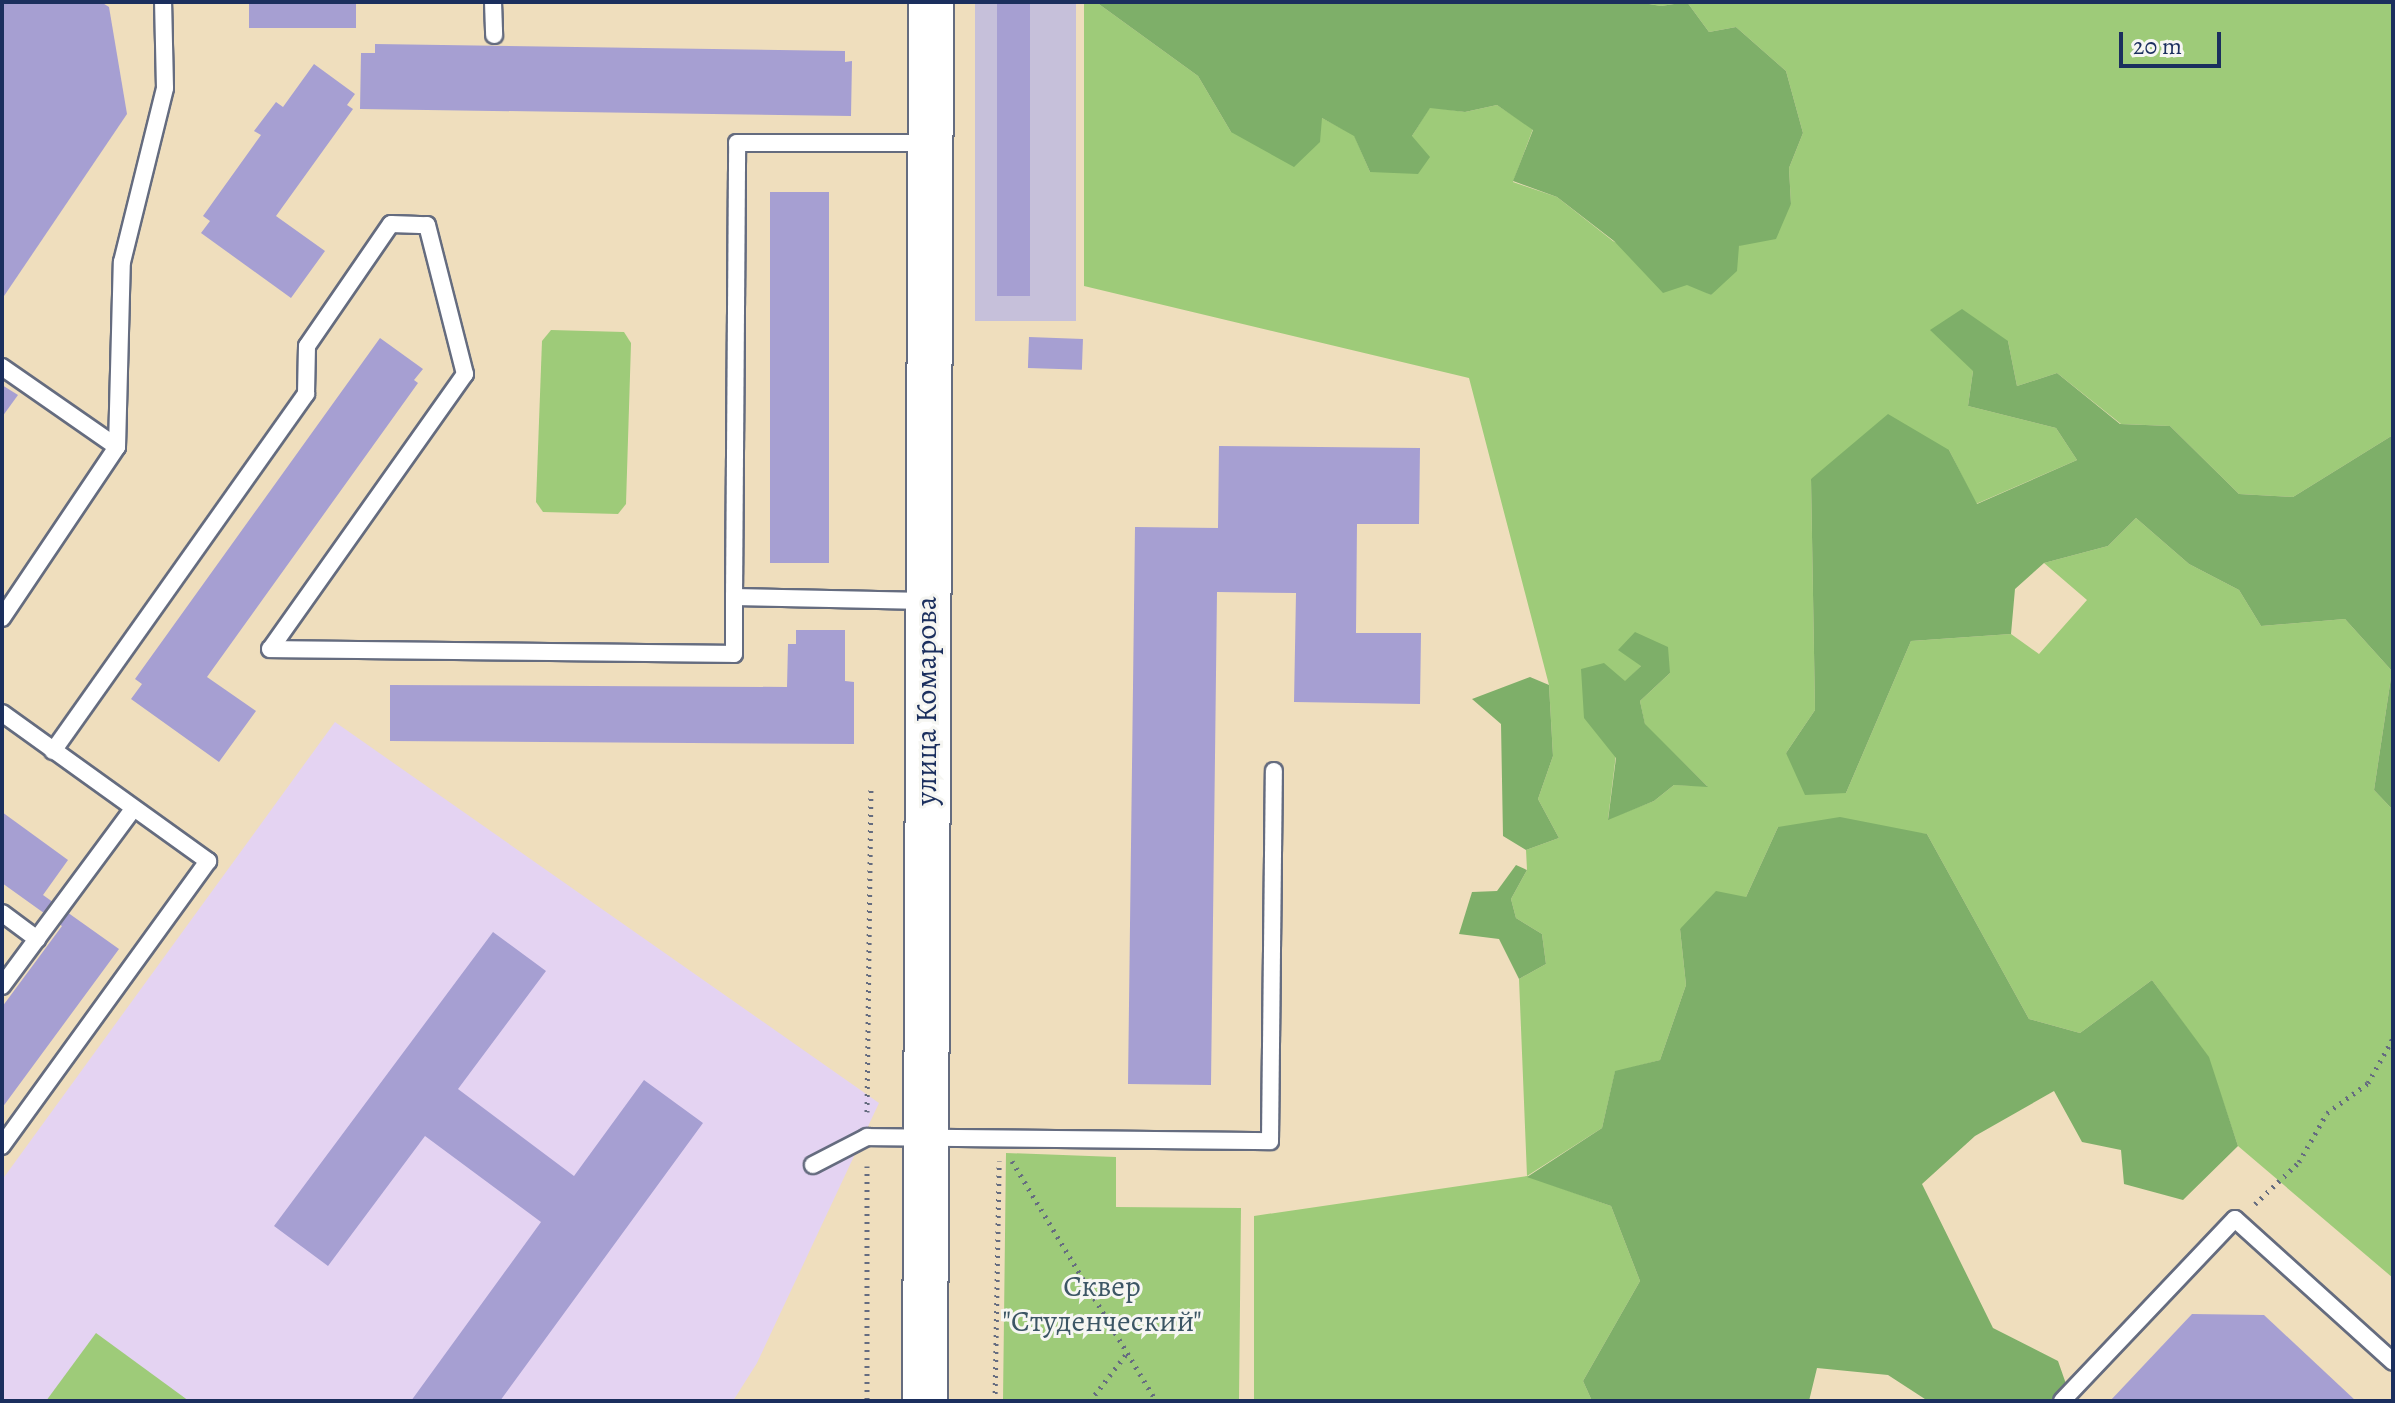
<!DOCTYPE html>
<meta charset="utf-8">
<style>
body{margin:0}
#map{position:relative;width:2395px;height:1403px;overflow:hidden;background:#efdebd;font-family:Alegreya,serif}
div>[style]{position:absolute}
.built>*{inset:0;background:#e4d3f2}
.industrial>*{inset:0;background:#c6c0da;transform-origin:0 0}
.green>*{inset:0;background:#9ecb79}
.forest>*{inset:0;background:#7eaf69}
.building>*{inset:0;background:#a69fd2;transform-origin:0 0}
.path>*{height:5px;margin-top:-2.5px;transform-origin:0;background:repeating-linear-gradient(90deg,#656c7f 0 2px,transparent 0 8px)}
.roads{filter:drop-shadow(2px 0 #656c7f) drop-shadow(-2px 0 #656c7f) drop-shadow(0 2px #656c7f) drop-shadow(0 -2px #656c7f)}
.lane>*{height:16px;margin:-8px;padding:0 8px;transform-origin:8px;border-radius:8px;background:#fff}
.secondary>*{height:44px;margin:-22px;padding:0 22px;transform-origin:22px;border-radius:22px;background:#fff}
span{translate:-50% -50%;white-space:nowrap;text-align:center;line-height:1.15;-webkit-text-stroke:6px #f6f6f2;paint-order:stroke}
.street-label{font-size:30px;color:#1b2f5e}
.park-label{font-size:30px;color:#3c5665}
.frame{position:absolute;inset:0;border:4px solid #1b2f5e;pointer-events:none}
.scale{position:absolute;left:2119px;top:32px;width:102px;height:36px;box-sizing:border-box;border:4px solid #1b2f5e;border-top:0;padding-left:10px;font-size:24px;line-height:28px;white-space:nowrap;color:#1b2f5e;-webkit-text-stroke:6px #f6f6f2;paint-order:stroke}
</style>
<div id="map">
<div class="built">
<div style="clip-path:polygon(335px 722px,879px 1103px,757px 1363px,733px 1401px,2px 1401px,2px 1180px)"></div>
</div>
<div class="industrial">
<div style="left:975px;top:2px;width:101px;height:319px"></div>
</div>
<div class="green">
<div style="clip-path:polygon(evenodd,1084px 2px,1096px 2px,1198px 76px,1231px 132px,1322px 118px,1354px 135px,1370px 172px,1412px 136px,1430px 107px,1465px 112px,1497px 105px,1533px 129px,1513px 182px,1557px 197px,1613px 241px,1711px 295px,1739px 246px,1791px 204px,1789px 168px,1803px 133px,1786px 71px,1736px 27px,1709px 32px,1687px 2px,1661px 6px,1637px 2px,2393px 2px,2393px 435px,2293px 497px,2239px 494px,2170px 426px,2121px 424px,2057px 373px,2017px 386px,2008px 341px,1973px 371px,1968px 406px,2056px 428px,2077px 460px,1976px 504px,1949px 450px,1811px 479px,1815px 710px,1786px 753px,1846px 793px,1911px 641px,2011px 634px,2039px 654px,2087px 600px,2044px 563px,2108px 546px,2136px 518px,2189px 564px,2239px 590px,2261px 626px,2345px 619px,2392px 671px,2374px 790px,2393px 810px,2393px 1278px,2238px 1146px,2208px 1057px,2152px 980px,2080px 1033px,2029px 1019px,1927px 834px,1778px 827px,1746px 897px,1680px 929px,1686px 985px,1660px 1060px,1615px 1072px,1602px 1128px,1527px 1176px,1611px 1206px,1640px 1281px,1583px 1381px,1592px 1401px,1254px 1401px,1254px 1216px,1527px 1176px,1519px 979px,1546px 964px,1542px 934px,1516px 918px,1511px 899px,1527px 870px,1526px 850px,1559px 838px,1538px 799px,1553px 756px,1549px 685px,1469px 378px,1084px 286px,1084px 2px,1641px 666px,1670px 673px,1640px 701px,1645px 725px,1707px 786px,1674px 785px,1654px 801px,1608px 819px,1625px 682px,1641px 666px)"></div>
<div style="clip-path:polygon(551px 330px,624px 332px,631px 343px,626px 504px,618px 514px,543px 512px,536px 502px,542px 341px)"></div>
<div style="clip-path:polygon(1006px 1153px,1116px 1157px,1116px 1207px,1241px 1208px,1239px 1401px,1003px 1401px)"></div>
<div style="clip-path:polygon(96px 1333px,189px 1401px,46px 1401px)"></div>
</div>
<div class="forest">
<div style="clip-path:polygon(1096px 2px,1637px 2px,1661px 6px,1687px 2px,1709px 32px,1736px 27px,1786px 71px,1803px 133px,1789px 168px,1791px 204px,1776px 239px,1739px 246px,1737px 271px,1711px 295px,1687px 285px,1663px 293px,1614px 241px,1557px 197px,1513px 181px,1533px 130px,1497px 105px,1465px 112px,1430px 108px,1412px 136px,1430px 157px,1418px 174px,1370px 172px,1354px 136px,1322px 118px,1320px 142px,1294px 167px,1231px 132px,1198px 76px)"></div>
<div style="clip-path:polygon(1962px 309px,2008px 341px,2017px 386px,2057px 373px,2120px 424px,2170px 426px,2239px 494px,2293px 497px,2393px 435px,2393px 810px,2374px 790px,2392px 671px,2345px 619px,2261px 626px,2239px 590px,2189px 564px,2136px 518px,2108px 546px,2044px 563px,2015px 589px,2011px 634px,1911px 641px,1846px 793px,1805px 795px,1786px 753px,1815px 710px,1811px 479px,1888px 414px,1949px 450px,1977px 504px,2077px 460px,2056px 428px,1968px 406px,1973px 371px,1930px 330px)"></div>
<div style="clip-path:polygon(1635px 632px,1668px 647px,1670px 673px,1640px 701px,1645px 724px,1708px 787px,1674px 785px,1654px 801px,1608px 820px,1616px 758px,1584px 718px,1581px 669px,1604px 663px,1625px 681px,1641px 666px,1618px 650px)"></div>
<div style="clip-path:polygon(1530px 677px,1549px 685px,1553px 756px,1538px 799px,1559px 838px,1526px 850px,1503px 836px,1501px 724px,1472px 699px)"></div>
<div style="clip-path:polygon(1840px 817px,1927px 834px,2029px 1019px,2080px 1033px,2152px 980px,2209px 1057px,2238px 1146px,2183px 1200px,2124px 1184px,2121px 1150px,2082px 1142px,2054px 1091px,1975px 1136px,1922px 1184px,1993px 1328px,2058px 1361px,2072px 1401px,1928px 1401px,1888px 1375px,1817px 1368px,1809px 1401px,1592px 1401px,1583px 1381px,1640px 1281px,1611px 1206px,1527px 1177px,1602px 1128px,1615px 1071px,1660px 1060px,1686px 985px,1680px 929px,1716px 891px,1746px 897px,1778px 827px)"></div>
<div style="clip-path:polygon(1516px 865px,1527px 870px,1511px 899px,1516px 918px,1542px 934px,1546px 964px,1519px 979px,1499px 939px,1459px 934px,1472px 892px,1497px 891px)"></div>
</div>
<div class="building">
<div style="clip-path:polygon(2px 2px,101px 2px,109px 7px,127px 114px,2px 299px)"></div>
<div style="left:249px;top:2px;width:107px;height:26px"></div>
<div style="left:997px;top:2px;width:33px;height:294px"></div>
<div style="clip-path:polygon(375px 44px,845px 51px,845px 62px,852px 61px,851px 116px,360px 109px,361px 53px,375px 53px)"></div>
<div style="clip-path:polygon(314px 64px,355px 94px,347px 105px,353px 109px,276px 216px,325px 251px,291px 298px,201px 233px,210px 221px,203px 216px,261px 135px,254px 131px,276px 102px,283px 107px)"></div>
<div style="left:770px;top:192px;width:59px;height:371px"></div>
<div style="left:1029px;top:337px;width:54px;height:31px;rotate:2deg"></div>
<div style="clip-path:polygon(380px 338px,423px 369px,414px 380px,418px 383px,207px 677px,256px 711px,219px 762px,131px 699px,142px 684px,135px 679px)"></div>
<div style="clip-path:polygon(2px 385px,18px 395px,2px 417px)"></div>
<div style="clip-path:polygon(1219px 446px,1420px 448px,1419px 524px,1357px 524px,1356px 633px,1421px 633px,1420px 704px,1294px 702px,1296px 593px,1217px 592px,1211px 1085px,1128px 1084px,1135px 527px,1218px 528px)"></div>
<div style="clip-path:polygon(796px 630px,845px 630px,845px 681px,854px 682px,854px 744px,390px 741px,390px 685px,787px 687px,788px 644px,796px 644px)"></div>
<div style="clip-path:polygon(2px 812px,68px 860px,43px 895px,119px 949px,2px 1108px,2px 1007px,62px 926px,2px 883px)"></div>
<div style="clip-path:polygon(493px 932px,546px 971px,458px 1089px,574px 1176px,644px 1080px,703px 1123px,500px 1401px,411px 1401px,541px 1222px,425px 1136px,328px 1266px,274px 1226px)"></div>
<div style="clip-path:polygon(2192px 1314px,2264px 1315px,2356px 1401px,2110px 1401px)"></div>
</div>
<div class="path">
<div style="left:867px;top:1112px;width:324px;rotate:-89.3deg"></div>
<div style="left:1012px;top:1161px;width:280px;rotate:59deg"></div>
<div style="left:867px;top:1166px;width:235px;rotate:90deg"></div>
<div style="left:2255px;top:1204px;width:61px;rotate:-43.7deg"></div>
<div style="left:2299px;top:1162px;width:56px;rotate:-60.3deg"></div>
<div style="left:2327px;top:1113px;width:51px;rotate:-36.2deg"></div>
<div style="left:2368px;top:1083px;width:51px;rotate:-60.9deg"></div>
<div style="left:995px;top:1401px;width:240px;rotate:-89deg"></div>
<div style="left:1090px;top:1401px;width:61px;rotate:-52.4deg"></div>
</div>
<div class="roads">
<div class="lane">
<div style="left:493px;top:2px;width:33px;rotate:88deg"></div>
<div style="left:2px;top:367px;width:140px;rotate:34.8deg"></div>
<div style="left:734px;top:597px;width:454px;rotate:-89.6deg"></div>
<div style="left:737px;top:143px;width:192px"></div>
<div style="left:2px;top:618px;width:206px;rotate:-56.1deg"></div>
<div style="left:117px;top:447px;width:185px;rotate:-88.5deg"></div>
<div style="left:122px;top:262px;width:179px;rotate:-76.1deg"></div>
<div style="left:165px;top:88px;width:86px;rotate:-91.3deg"></div>
<div style="left:2px;top:713px;width:254px;rotate:35.7deg"></div>
<div style="left:208px;top:861px;width:352px;rotate:125.9deg"></div>
<div style="left:53px;top:751px;width:438px;rotate:-54.7deg"></div>
<div style="left:306px;top:394px;width:48px;rotate:-88.8deg"></div>
<div style="left:307px;top:346px;width:148px;rotate:-55.5deg"></div>
<div style="left:391px;top:224px;width:36px;rotate:2deg"></div>
<div style="left:427px;top:225px;width:154px;rotate:75.7deg"></div>
<div style="left:465px;top:374px;width:337px;rotate:125.3deg"></div>
<div style="left:270px;top:649px;width:464px;rotate:0.6deg"></div>
<div style="left:734px;top:654px;width:57px;rotate:-90deg"></div>
<div style="left:734px;top:597px;width:192px;rotate:1.2deg"></div>
<div style="left:2px;top:913px;width:44px;rotate:36.6deg"></div>
<div style="left:2px;top:986px;width:220px;rotate:-53.5deg"></div>
<div style="left:813px;top:1165px;width:61px;rotate:-27.4deg"></div>
<div style="left:867px;top:1137px;width:403px;rotate:0.6deg"></div>
<div style="left:1270px;top:1141px;width:370px;rotate:-89.4deg"></div>
<div style="left:2062px;top:1401px;width:251px;rotate:-46.5deg"></div>
<div style="left:2235px;top:1219px;width:213px;rotate:42.1deg"></div>
</div>
<div class="secondary">
<div style="left:925px;top:1401px;width:1399px;rotate:-89.75deg"></div>
</div>
</div>
<div class="street-label">
<span style="left:926px;top:701px;rotate:-90deg">улица Комарова</span>
</div>
<div class="park-label">
<span style="left:1102px;top:1303px">Сквер<br>"Студенческий"</span>
</div>
<div class="frame"></div>
<div class="scale">20 m</div>
</div>
